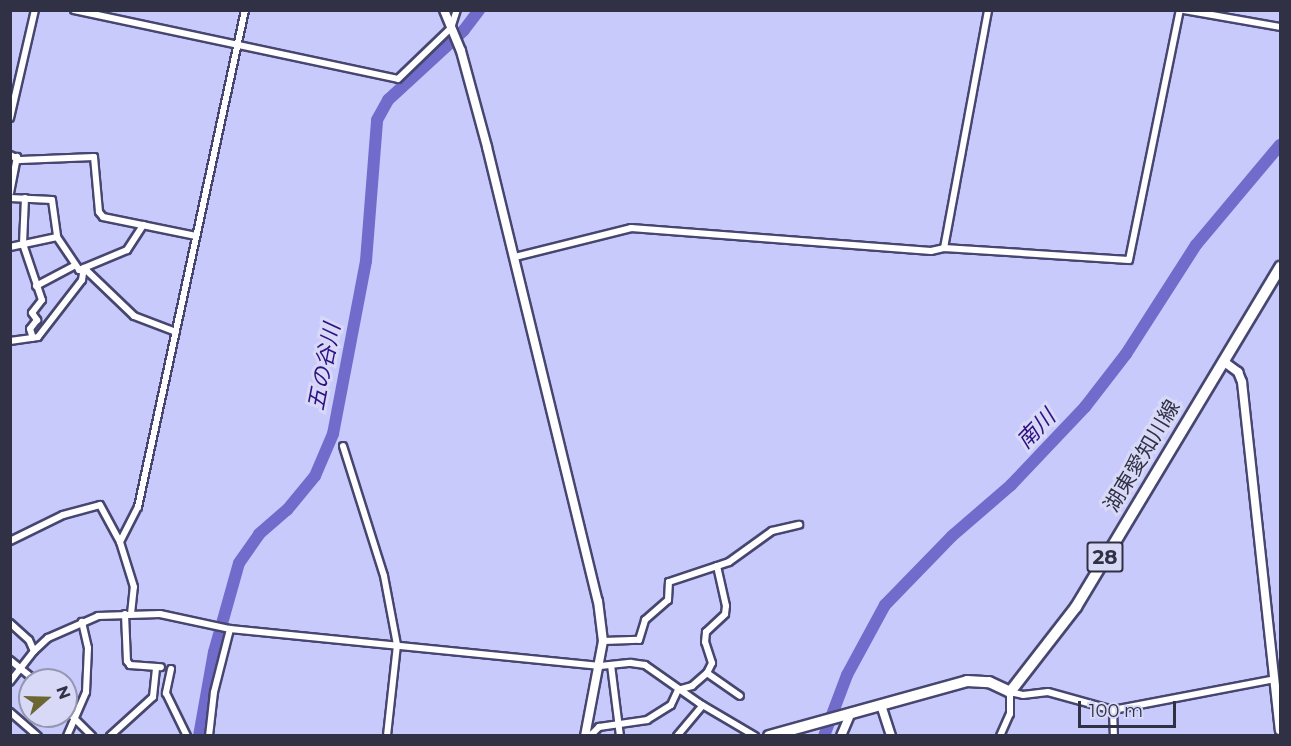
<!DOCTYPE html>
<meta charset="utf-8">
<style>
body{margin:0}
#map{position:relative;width:1291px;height:746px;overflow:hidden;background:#c8cafc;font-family:Montserrat,"Noto Sans JP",sans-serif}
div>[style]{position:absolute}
.river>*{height:12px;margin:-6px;padding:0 6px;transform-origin:6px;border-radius:6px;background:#716ccb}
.roads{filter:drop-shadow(2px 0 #464670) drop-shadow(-2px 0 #464670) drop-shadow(0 2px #464670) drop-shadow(0 -2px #464670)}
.minor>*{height:6px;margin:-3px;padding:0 3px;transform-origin:3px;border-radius:3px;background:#fff}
.tertiary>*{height:8px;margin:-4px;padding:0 4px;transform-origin:4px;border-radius:4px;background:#fff}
.primary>*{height:10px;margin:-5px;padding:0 5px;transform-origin:5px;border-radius:5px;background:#fff}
span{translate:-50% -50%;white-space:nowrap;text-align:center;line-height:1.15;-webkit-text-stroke:6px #d7d9f7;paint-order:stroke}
.shield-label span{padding:2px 4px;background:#d7d9f7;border:2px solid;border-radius:4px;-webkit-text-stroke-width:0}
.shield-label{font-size:20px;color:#313145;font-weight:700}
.street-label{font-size:21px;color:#313145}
.water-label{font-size:22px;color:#301085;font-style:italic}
.frame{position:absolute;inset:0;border:12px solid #313145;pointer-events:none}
.north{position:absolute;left:18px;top:668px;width:60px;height:60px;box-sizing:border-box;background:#d7d9f7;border:2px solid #9596b0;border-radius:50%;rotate:70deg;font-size:16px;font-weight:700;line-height:24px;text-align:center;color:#313145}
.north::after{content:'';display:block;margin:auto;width:21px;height:27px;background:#6b6632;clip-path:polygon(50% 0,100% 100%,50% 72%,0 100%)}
.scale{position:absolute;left:1078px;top:701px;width:98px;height:27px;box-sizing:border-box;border:3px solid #313145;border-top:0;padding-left:8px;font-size:18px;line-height:21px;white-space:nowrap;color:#313145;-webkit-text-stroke:4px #d7d9f7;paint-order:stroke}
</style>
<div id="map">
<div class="river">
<div style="left:199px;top:736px;width:85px;rotate:-79.9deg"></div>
<div style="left:214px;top:652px;width:92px;rotate:-74.3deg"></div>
<div style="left:239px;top:563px;width:35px;rotate:-55deg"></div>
<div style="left:259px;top:534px;width:37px;rotate:-41deg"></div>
<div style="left:287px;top:510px;width:44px;rotate:-50.5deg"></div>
<div style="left:315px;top:476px;width:46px;rotate:-66.8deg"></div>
<div style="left:333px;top:434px;width:176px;rotate:-79.2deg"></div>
<div style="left:366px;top:261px;width:141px;rotate:-85.5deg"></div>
<div style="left:377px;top:120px;width:23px;rotate:-61deg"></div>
<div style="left:388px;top:100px;width:103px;rotate:-42.6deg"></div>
<div style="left:464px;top:30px;width:25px;rotate:-53deg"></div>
<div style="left:824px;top:736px;width:65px;rotate:-69.3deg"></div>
<div style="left:847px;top:675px;width:80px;rotate:-61.5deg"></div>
<div style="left:885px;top:605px;width:96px;rotate:-45.8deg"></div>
<div style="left:952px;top:536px;width:78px;rotate:-40.8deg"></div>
<div style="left:1011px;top:485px;width:108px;rotate:-46.5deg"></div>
<div style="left:1085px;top:407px;width:67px;rotate:-52.3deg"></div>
<div style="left:1126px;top:354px;width:130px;rotate:-57.3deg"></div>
<div style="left:1196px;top:245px;width:131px;rotate:-50deg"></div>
</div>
<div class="roads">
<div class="minor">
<div style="left:74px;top:10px;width:331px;rotate:12deg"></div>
<div style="left:398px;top:79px;width:74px;rotate:-43.9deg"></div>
<div style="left:451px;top:28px;width:19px;rotate:-72deg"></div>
<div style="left:1184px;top:10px;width:97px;rotate:10deg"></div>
<div style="left:10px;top:118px;width:111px;rotate:-77deg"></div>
<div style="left:10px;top:155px;width:11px;rotate:27deg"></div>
<div style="left:20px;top:160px;width:74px;rotate:-2.3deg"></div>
<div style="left:94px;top:157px;width:55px;rotate:84.8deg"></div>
<div style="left:99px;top:212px;width:6px;rotate:51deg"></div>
<div style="left:103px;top:217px;width:95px;rotate:11.5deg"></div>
<div style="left:10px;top:193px;width:37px;rotate:-79deg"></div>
<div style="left:10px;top:198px;width:42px;rotate:2.7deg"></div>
<div style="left:52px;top:200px;width:37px;rotate:82deg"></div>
<div style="left:57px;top:237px;width:40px;rotate:56deg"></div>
<div style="left:79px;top:270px;width:52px;rotate:-22.6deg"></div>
<div style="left:127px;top:250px;width:30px;rotate:-57deg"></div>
<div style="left:25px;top:198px;width:46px;rotate:92.5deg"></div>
<div style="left:23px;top:244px;width:59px;rotate:71.3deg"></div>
<div style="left:42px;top:300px;width:16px;rotate:128deg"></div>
<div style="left:32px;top:313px;width:9px;rotate:54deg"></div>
<div style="left:37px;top:320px;width:11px;rotate:128deg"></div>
<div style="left:30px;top:329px;width:9px;rotate:72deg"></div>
<div style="left:10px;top:247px;width:48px;rotate:-12deg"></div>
<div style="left:944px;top:248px;width:242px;rotate:-79.5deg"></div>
<div style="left:515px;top:257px;width:120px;rotate:-14deg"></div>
<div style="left:631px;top:228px;width:301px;rotate:4.4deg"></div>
<div style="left:931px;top:251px;width:13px;rotate:-13deg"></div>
<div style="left:944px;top:248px;width:185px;rotate:3.7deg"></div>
<div style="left:1129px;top:260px;width:255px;rotate:-78.5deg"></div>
<div style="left:84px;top:268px;width:69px;rotate:43.8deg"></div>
<div style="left:134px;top:316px;width:45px;rotate:20.9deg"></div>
<div style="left:36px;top:286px;width:43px;rotate:-27.8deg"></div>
<div style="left:10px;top:341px;width:28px;rotate:-8deg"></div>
<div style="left:38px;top:337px;width:72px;rotate:-52.3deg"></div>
<div style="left:82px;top:280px;width:12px;rotate:-81deg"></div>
<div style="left:343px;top:446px;width:136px;rotate:72.5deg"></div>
<div style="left:384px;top:576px;width:70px;rotate:79.3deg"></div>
<div style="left:397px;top:645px;width:92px;rotate:96.3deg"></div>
<div style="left:10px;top:541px;width:59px;rotate:-26.1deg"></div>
<div style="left:63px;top:515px;width:38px;rotate:-15deg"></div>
<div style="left:100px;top:505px;width:42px;rotate:61.6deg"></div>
<div style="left:125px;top:614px;width:47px;rotate:87.6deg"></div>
<div style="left:127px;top:661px;width:5px;rotate:53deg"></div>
<div style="left:130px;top:665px;width:31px;rotate:4deg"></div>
<div style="left:131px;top:614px;width:27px;rotate:-84deg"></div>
<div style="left:134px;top:587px;width:47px;rotate:-107.3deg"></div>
<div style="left:120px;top:542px;width:39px;rotate:-63deg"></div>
<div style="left:138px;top:507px;width:508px;rotate:-77.85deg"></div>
<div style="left:10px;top:623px;width:25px;rotate:42deg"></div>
<div style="left:29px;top:640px;width:12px;rotate:66deg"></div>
<div style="left:34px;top:651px;width:39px;rotate:128deg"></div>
<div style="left:603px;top:641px;width:36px;rotate:-2deg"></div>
<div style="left:639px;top:640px;width:21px;rotate:-73deg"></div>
<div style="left:645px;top:620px;width:30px;rotate:-41deg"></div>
<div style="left:668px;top:600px;width:18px;rotate:-87deg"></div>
<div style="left:669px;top:582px;width:63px;rotate:-18.4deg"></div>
<div style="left:729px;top:562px;width:53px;rotate:-35.8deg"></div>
<div style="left:772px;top:531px;width:28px;rotate:-13deg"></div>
<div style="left:34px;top:651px;width:19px;rotate:-43deg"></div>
<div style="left:48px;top:638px;width:55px;rotate:-23.7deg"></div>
<div style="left:98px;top:616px;width:62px;rotate:-1.8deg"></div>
<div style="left:160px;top:614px;width:72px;rotate:12.1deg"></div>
<div style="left:230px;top:629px;width:372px;rotate:5.7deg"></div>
<div style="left:600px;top:666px;width:31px;rotate:-6deg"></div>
<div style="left:631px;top:663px;width:14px;rotate:8deg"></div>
<div style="left:645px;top:665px;width:66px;rotate:35.1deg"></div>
<div style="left:699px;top:703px;width:65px;rotate:30.5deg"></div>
<div style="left:10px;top:660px;width:32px;rotate:39deg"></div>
<div style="left:611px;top:665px;width:72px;rotate:82.8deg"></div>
<div style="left:171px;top:669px;width:25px;rotate:102deg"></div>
<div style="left:166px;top:693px;width:48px;rotate:64deg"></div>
<div style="left:707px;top:673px;width:40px;rotate:34.9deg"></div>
<div style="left:66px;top:710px;width:37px;rotate:45deg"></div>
<div style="left:1113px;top:710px;width:26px;rotate:88deg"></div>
<div style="left:10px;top:712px;width:37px;rotate:41deg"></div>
<div style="left:67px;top:736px;width:48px;rotate:-66.6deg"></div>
<div style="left:86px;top:692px;width:44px;rotate:-87.4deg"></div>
<div style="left:88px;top:648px;width:27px;rotate:-103deg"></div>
<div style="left:110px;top:736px;width:58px;rotate:-42.2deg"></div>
<div style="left:153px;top:697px;width:30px;rotate:-84deg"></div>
<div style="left:209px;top:736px;width:44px;rotate:-83.5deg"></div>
<div style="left:214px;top:692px;width:65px;rotate:-75.7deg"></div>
<div style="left:590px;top:736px;width:13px;rotate:-45deg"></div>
<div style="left:599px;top:727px;width:49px;rotate:-8.3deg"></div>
<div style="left:647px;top:720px;width:28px;rotate:-32deg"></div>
<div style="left:671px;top:705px;width:17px;rotate:-65deg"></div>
<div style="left:678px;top:690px;width:15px;rotate:-16deg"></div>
<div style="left:692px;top:686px;width:20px;rotate:-41deg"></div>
<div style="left:707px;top:673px;width:11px;rotate:-63deg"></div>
<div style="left:712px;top:663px;width:22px;rotate:-108deg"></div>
<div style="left:705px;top:642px;width:10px;rotate:-84deg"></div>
<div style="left:706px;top:632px;width:26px;rotate:-43deg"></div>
<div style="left:725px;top:614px;width:8px;rotate:-83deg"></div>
<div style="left:726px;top:606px;width:41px;rotate:-102.7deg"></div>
<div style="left:677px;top:736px;width:40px;rotate:-50deg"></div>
<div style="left:1000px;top:736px;width:24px;rotate:-66deg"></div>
<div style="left:1010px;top:714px;width:22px;rotate:-90deg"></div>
<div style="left:1010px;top:692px;width:13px;rotate:13deg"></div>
<div style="left:1023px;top:695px;width:25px;rotate:-7deg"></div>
<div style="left:1048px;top:692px;width:67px;rotate:15.5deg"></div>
<div style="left:1113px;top:710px;width:165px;rotate:-10.8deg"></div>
</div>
<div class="tertiary">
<div style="left:444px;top:10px;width:44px;rotate:67.5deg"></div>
<div style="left:461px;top:51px;width:99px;rotate:74.8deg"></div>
<div style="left:487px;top:147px;width:467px;rotate:76.3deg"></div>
<div style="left:598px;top:601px;width:40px;rotate:82.9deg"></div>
<div style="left:603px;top:641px;width:97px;rotate:100.7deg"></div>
<div style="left:1223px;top:361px;width:19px;rotate:36deg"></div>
<div style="left:1238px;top:372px;width:11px;rotate:68deg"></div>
<div style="left:1242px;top:382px;width:350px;rotate:83.8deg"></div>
<div style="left:881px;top:705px;width:33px;rotate:72deg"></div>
<div style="left:841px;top:736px;width:25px;rotate:-67deg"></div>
</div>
<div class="primary">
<div style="left:769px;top:736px;width:205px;rotate:-15.5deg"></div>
<div style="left:967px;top:681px;width:22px;rotate:3deg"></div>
<div style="left:989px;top:682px;width:23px;rotate:25deg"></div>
<div style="left:1010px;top:692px;width:108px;rotate:-52.2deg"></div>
<div style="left:1076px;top:607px;width:397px;rotate:-59deg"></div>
</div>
</div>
<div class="shield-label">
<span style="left:1105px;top:557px">28</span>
</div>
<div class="street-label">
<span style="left:1142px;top:456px;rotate:-59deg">湖東愛知川線</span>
</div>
<div class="water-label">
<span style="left:324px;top:367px;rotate:-79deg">五の谷川</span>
<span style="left:1036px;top:429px;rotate:-46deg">南川</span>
</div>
<div class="frame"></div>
<div class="north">N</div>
<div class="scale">100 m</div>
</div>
